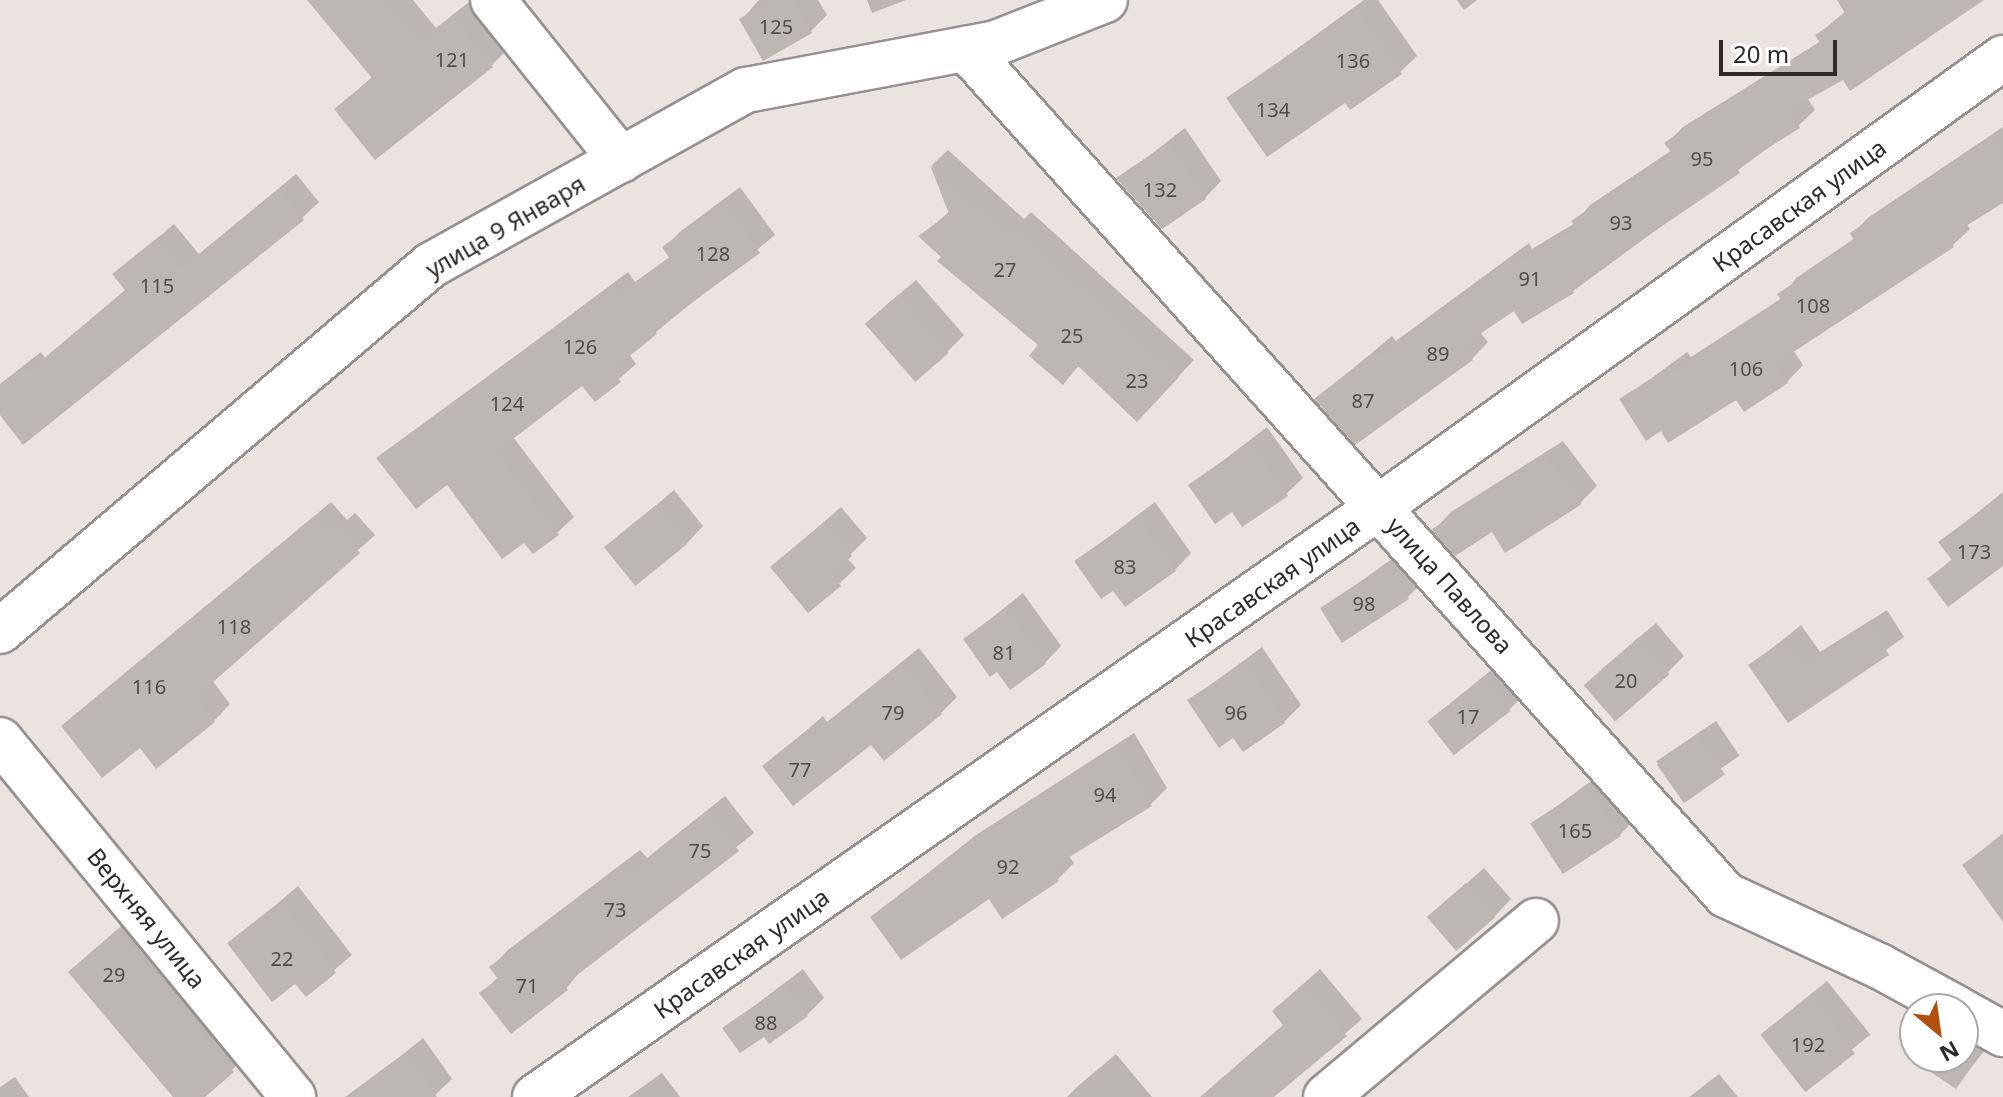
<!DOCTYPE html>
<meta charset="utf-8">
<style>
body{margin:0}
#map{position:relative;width:2003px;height:1097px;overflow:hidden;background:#eae3e0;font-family:"Noto Sans",sans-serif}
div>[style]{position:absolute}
.shadow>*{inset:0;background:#0003;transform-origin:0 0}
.building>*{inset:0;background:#bdb7b4;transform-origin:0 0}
.roads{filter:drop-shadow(2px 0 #97918e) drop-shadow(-2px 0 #97918e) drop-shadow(0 2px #97918e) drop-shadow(0 -2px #97918e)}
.street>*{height:44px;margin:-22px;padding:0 22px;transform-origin:22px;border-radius:22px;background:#fff}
.secondary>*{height:44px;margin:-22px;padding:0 22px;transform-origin:22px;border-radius:22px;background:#fff}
span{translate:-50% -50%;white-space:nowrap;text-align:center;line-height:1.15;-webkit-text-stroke:6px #fff;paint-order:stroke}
.number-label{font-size:20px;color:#514d4c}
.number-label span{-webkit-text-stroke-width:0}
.street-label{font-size:24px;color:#2d2a29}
.north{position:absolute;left:1899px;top:993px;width:80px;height:80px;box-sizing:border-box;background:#fff;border:2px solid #abaaa9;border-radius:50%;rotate:151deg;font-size:22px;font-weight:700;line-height:32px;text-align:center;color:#2d2a29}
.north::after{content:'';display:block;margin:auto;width:28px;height:36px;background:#b04f0e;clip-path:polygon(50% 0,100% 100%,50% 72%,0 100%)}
.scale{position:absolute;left:1719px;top:40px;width:118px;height:36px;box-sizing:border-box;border:4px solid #2d2a29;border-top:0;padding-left:10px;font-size:24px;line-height:28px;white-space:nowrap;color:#2d2a29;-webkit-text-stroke:6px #fff;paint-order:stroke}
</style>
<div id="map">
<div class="shadow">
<div style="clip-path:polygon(329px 0,413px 0,436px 28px,469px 2px,508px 49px,492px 65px,336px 109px,373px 76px)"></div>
<div style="clip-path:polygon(818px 0,827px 15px,811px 31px,742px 19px,759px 0)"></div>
<div style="clip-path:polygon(867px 0,906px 0,872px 13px)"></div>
<div style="clip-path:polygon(1364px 0,1378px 0,1417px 56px,1400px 72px,1345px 101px,1229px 98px)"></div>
<div style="clip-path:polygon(1457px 0,1477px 0,1464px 10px)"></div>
<div style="clip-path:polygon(1845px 0,1978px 0,1807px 97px,1815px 110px,1798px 126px,1573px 291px,1523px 321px,1515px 308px,1480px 332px,1488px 342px,1472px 359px,1317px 399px,1392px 336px,1396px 341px,1529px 243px,1532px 249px,1575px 223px,1590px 205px,1672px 150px,1667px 143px,1683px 127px,1821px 41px,1817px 35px,1846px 11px)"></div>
<div style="clip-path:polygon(2003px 127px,2003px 201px,1966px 223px,1970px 229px,1953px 245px,1793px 350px,1803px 365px,1787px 382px,1661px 428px,1622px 400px,1687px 352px,1691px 357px,1782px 298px,1796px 278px,1855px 238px,1852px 234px,1869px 217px)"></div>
<div style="clip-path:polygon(1185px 128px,1221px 181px,1205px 198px,1119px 179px)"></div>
<div style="clip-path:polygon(948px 150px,1024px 219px,1031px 212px,1194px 360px,1153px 403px,1080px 365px,1062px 382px,1041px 345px,921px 236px,950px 211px,932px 165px)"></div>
<div style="clip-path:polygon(296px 174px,319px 202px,302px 218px,0 412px,0 384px,41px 352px,45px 358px,127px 289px,115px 274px,174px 224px,199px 254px)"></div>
<div style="clip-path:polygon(740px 187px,775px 235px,629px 354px,636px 364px,596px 399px,583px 383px,513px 437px,574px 517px,557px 533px,525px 541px,447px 483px,379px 458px,628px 272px,635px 282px,671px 256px,665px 247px,681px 231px)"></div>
<div style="clip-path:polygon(916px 280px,964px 335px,947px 352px,884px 307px)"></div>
<div style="clip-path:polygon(1267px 427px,1303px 478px,1286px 494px,1232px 509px,1191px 485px)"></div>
<div style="clip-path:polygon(1563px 441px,1597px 486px,1581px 502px,1492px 530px,1435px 529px,1451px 512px)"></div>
<div style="clip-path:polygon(674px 490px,703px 526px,687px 543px,607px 547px)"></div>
<div style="clip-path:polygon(2003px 492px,2003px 560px,1930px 579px,1953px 558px,1941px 542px)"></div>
<div style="clip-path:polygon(331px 502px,347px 520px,355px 513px,375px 535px,212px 680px,230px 704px,214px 721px,140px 745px,64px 726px)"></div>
<div style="clip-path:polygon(1155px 502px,1191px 553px,1175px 570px,1113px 588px,1077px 561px)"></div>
<div style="clip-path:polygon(841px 507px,867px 538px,847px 558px,856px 568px,839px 584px,773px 567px)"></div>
<div style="clip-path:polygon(1410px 546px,1424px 581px,1408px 597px,1322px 609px)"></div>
<div style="clip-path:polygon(1023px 593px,1061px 646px,1045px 663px,998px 669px,965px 639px)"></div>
<div style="clip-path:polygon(1887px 610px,1904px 637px,1788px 720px,1751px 665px,1801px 625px,1820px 652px)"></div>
<div style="clip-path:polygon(1656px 623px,1684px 656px,1667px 673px,1602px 669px)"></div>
<div style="clip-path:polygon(1262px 647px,1301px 705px,1284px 722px,1234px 735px,1190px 700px)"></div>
<div style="clip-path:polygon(919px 648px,957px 697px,941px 713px,872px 743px,765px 766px,823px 716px,827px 722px)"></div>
<div style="clip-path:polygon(1501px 662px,1526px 693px,1509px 710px,1429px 721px)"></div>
<div style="left:1716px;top:721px;width:42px;height:72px;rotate:56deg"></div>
<div style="clip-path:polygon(1134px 733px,1167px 788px,1151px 804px,1068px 855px,1074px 863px,1057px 880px,873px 917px,976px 835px)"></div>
<div style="clip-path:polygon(1605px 771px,1636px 818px,1620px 835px,1532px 824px)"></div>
<div style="clip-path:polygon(725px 796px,754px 833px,581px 970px,566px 989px,482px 993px,499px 976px,492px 967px,508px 950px,640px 850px,647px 858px)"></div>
<div style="clip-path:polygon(2003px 833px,2003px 907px,1964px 865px)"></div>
<div style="clip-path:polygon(1484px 868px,1511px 899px,1495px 916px,1429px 917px)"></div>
<div style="clip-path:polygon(298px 886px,352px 955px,306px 994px,296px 981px,230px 944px)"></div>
<div style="clip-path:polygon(135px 914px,249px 1054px,202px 1097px,176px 1097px,87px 956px)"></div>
<div style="clip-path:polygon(803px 969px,824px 998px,807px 1015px,764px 1034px,725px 1028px)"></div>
<div style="clip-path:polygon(1320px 969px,1362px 1019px,1271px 1097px,1219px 1097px,1285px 1024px,1291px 995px)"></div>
<div style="left:1827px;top:981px;width:69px;height:84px;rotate:51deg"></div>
<div style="clip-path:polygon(1963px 1017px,1995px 1038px,1955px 1087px,1907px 1053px,1915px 1041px,1915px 1057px,1963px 1057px)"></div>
<div style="clip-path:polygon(423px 1038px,452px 1079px,433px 1097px,372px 1097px,364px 1086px)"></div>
<div style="clip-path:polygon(1116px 1054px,1152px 1097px,1067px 1097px,1078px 1086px)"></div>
<div style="clip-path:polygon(662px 1073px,680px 1097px,628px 1097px)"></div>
<div style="clip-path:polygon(1719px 1074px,1738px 1097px,1689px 1097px)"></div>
<div style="clip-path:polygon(15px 1077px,29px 1097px,0 1097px,0 1087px)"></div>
</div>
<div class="building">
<div style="clip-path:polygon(307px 0,383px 0,419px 43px,452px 17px,493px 67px,375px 160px,334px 109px,372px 78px)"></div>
<div style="clip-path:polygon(772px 0,793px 0,812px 33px,763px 61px,739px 19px)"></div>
<div style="clip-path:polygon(1837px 0,1984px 0,1850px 91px,1843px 80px,1789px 110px,1800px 128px,1736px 168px,1740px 173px,1571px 288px,1574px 293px,1522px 324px,1514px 311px,1462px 346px,1473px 360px,1355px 445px,1314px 399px,1375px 351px,1379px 356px,1511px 258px,1515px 264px,1576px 227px,1571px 221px,1672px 153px,1664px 143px,1701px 117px,1822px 46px,1815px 35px,1846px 15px)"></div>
<div style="clip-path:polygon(1356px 9px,1402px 74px,1350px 110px,1345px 103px,1267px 157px,1226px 98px)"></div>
<div style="clip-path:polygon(1990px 137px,2003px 158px,2003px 203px,1948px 237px,1954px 247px,1775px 364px,1788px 383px,1744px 412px,1736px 400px,1668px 443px,1661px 431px,1646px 441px,1619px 399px,1670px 367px,1674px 372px,1782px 301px,1777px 294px,1855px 242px,1850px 233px)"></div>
<div style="clip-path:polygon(1168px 143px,1206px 199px,1162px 229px,1116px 178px)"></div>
<div style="clip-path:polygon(930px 165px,1006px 235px,1013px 227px,1179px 377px,1137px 422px,1078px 366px,1063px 385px,1029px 356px,1038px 345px,937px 261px,941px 257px,918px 236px,949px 214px)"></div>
<div style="clip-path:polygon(279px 189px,304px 220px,23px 445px,0 415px,0 385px,24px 367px,28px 372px,125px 290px,112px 274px,156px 239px,181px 269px)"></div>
<div style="clip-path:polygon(723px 202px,760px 253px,654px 330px,657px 334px,612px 370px,621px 382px,595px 402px,582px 386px,496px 452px,559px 535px,533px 554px,524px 543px,502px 559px,447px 485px,416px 509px,376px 458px,610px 287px,618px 297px,670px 259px,662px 247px)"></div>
<div style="left:898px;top:295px;width:77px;height:44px;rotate:49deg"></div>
<div style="clip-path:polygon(1250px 442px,1288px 496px,1242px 527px,1232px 512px,1215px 524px,1188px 485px)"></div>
<div style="clip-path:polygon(1546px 456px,1582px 504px,1505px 553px,1492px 532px,1455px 556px,1434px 533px,1432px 529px)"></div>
<div style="clip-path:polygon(2003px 494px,2003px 566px,1948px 607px,1927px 579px,1952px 560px,1938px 542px)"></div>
<div style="left:656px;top:505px;width:50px;height:67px;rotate:51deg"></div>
<div style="clip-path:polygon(313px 517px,329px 535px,337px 527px,360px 553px,196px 697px,215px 722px,156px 769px,140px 748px,102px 778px,61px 726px)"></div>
<div style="clip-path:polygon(1138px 517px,1176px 571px,1125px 607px,1113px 591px,1101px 599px,1074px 561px)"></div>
<div style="clip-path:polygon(824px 522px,852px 556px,831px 574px,841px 586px,808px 613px,770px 567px)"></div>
<div style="clip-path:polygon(1392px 561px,1412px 583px,1402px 589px,1409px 599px,1342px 643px,1320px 608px)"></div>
<div style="clip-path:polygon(1006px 608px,1046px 664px,1010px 690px,997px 672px,990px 677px,963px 639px)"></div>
<div style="clip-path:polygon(1870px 625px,1889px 655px,1788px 723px,1748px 665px,1784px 640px,1803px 667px)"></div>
<div style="left:1638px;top:638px;width:48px;height:72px;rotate:49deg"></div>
<div style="clip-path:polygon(1245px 662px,1285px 723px,1243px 752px,1233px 738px,1219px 748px,1187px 700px)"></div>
<div style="clip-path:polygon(902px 663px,942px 714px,884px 761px,871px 745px,793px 806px,762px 766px,806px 731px,810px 737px)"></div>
<div style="left:1484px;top:677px;width:43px;height:72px;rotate:52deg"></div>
<div style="left:1698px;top:736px;width:47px;height:50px;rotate:55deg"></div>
<div style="clip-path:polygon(1117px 748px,1152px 806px,1050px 869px,1059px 881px,1002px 919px,989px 899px,901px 960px,870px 917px,957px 851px)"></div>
<div style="left:1588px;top:786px;width:60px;height:69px;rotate:57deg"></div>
<div style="clip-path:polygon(707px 811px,739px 851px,564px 985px,568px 990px,511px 1034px,479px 993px,498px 979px,489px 967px,623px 865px,629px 873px)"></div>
<div style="clip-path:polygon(2003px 835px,2003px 922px,1962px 865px)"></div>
<div style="left:1466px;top:883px;width:45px;height:52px;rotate:49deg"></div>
<div style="clip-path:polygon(281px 901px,336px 973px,306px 997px,295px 984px,272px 1002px,227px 943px)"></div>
<div style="clip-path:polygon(118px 929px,234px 1072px,205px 1097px,173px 1097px,68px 972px)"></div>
<div style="clip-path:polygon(786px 984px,808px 1016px,769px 1044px,764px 1037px,740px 1053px,722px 1028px)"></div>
<div style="clip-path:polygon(1303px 984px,1347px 1036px,1274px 1097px,1200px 1097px,1283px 1025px,1272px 1011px)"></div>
<div style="left:1810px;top:996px;width:73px;height:63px;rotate:52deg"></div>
<div style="clip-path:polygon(1915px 1038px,1915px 1057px,1963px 1057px,1963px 1043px,1980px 1055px,1956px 1089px,1904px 1054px)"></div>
<div style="clip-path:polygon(405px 1053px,437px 1097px,345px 1097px)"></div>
</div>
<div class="roads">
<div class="street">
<div style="left:493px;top:0;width:205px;rotate:51.3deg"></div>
<div style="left:966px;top:49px;width:1137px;rotate:48.07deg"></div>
<div style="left:1726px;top:895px;width:171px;rotate:24.9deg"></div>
<div style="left:1881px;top:967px;width:88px;rotate:28.6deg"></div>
<div style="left:0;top:740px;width:462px;rotate:50.6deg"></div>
<div style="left:1963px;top:1012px;width:46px;rotate:28.8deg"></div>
<div style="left:535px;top:1097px;width:1030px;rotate:-34.96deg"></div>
<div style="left:1379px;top:507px;width:769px;rotate:-35.74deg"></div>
<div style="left:1326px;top:1097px;width:274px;rotate:-40deg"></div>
</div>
<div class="secondary">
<div style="left:0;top:631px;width:565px;rotate:-40.34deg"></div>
<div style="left:431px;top:265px;width:360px;rotate:-29.1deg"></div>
<div style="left:746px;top:90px;width:254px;rotate:-10.6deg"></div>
<div style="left:996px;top:43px;width:117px;rotate:-21.5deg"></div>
</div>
</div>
<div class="number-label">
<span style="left:776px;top:26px">125</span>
<span style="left:452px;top:59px">121</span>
<span style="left:1353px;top:60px">136</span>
<span style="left:1273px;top:109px">134</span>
<span style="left:1702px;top:158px">95</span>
<span style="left:1160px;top:189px">132</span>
<span style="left:1621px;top:222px">93</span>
<span style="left:713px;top:253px">128</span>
<span style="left:1005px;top:269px">27</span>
<span style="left:1530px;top:278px">91</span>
<span style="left:157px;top:285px">115</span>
<span style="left:1813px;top:305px">108</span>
<span style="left:1072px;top:335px">25</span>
<span style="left:580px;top:346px">126</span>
<span style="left:1438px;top:353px">89</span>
<span style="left:1746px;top:368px">106</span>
<span style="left:1137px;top:380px">23</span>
<span style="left:1363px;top:400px">87</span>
<span style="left:507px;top:403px">124</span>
<span style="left:1974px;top:551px">173</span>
<span style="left:1125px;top:566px">83</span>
<span style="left:1364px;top:603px">98</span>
<span style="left:234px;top:626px">118</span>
<span style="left:1004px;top:652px">81</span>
<span style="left:1626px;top:680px">20</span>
<span style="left:149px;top:686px">116</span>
<span style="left:893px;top:712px">79</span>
<span style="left:1236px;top:712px">96</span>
<span style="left:1468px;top:716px">17</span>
<span style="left:800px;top:769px">77</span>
<span style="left:1105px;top:794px">94</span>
<span style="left:1575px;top:830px">165</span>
<span style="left:700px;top:850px">75</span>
<span style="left:1008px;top:866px">92</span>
<span style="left:615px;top:909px">73</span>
<span style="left:282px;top:958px">22</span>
<span style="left:114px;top:974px">29</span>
<span style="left:527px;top:985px">71</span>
<span style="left:766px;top:1022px">88</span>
<span style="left:1808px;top:1044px">192</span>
</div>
<div class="street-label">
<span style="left:1799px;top:205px;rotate:-36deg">Красавская улица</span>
<span style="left:505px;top:226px;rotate:-30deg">улица 9 Января</span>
<span style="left:1272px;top:582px;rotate:-35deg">Красавская улица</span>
<span style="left:1450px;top:585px;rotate:48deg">улица Павлова</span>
<span style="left:147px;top:918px;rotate:51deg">Верхняя улица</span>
<span style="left:741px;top:953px;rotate:-35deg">Красавская улица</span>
</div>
<div class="north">N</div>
<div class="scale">20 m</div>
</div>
